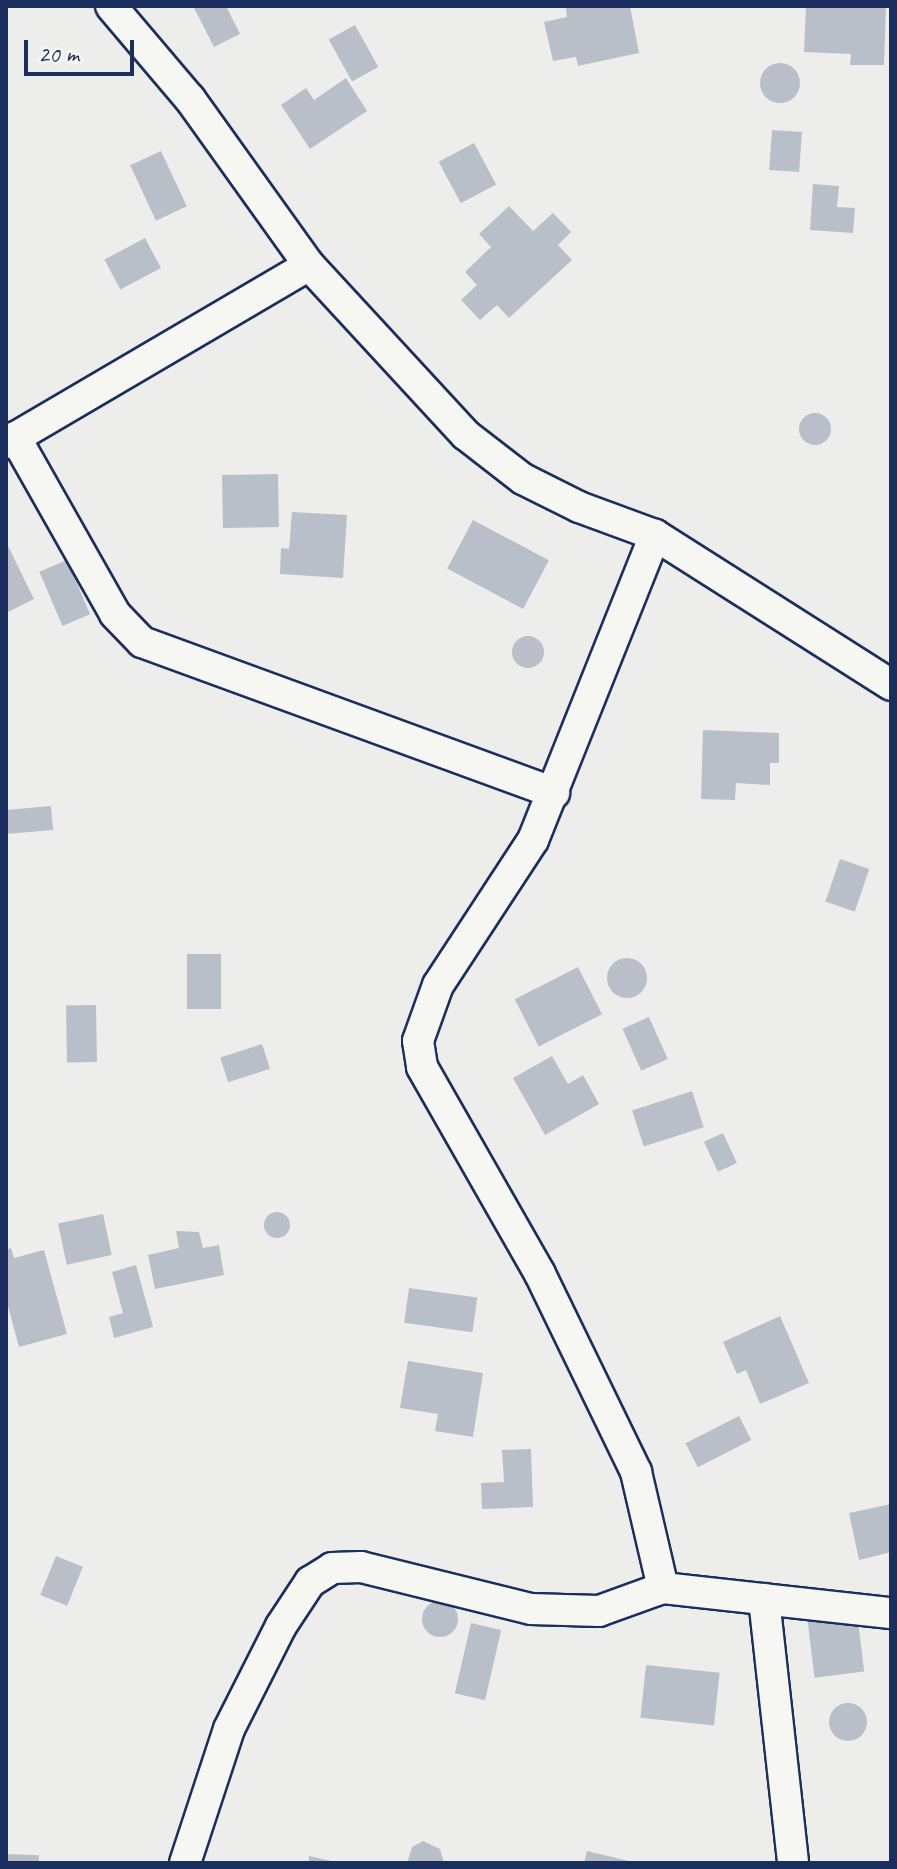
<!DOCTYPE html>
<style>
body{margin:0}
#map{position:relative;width:897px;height:1869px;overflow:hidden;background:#edeeec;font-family:Caveat,sans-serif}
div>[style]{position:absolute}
.building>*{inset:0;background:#b9bfc8;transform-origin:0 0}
.round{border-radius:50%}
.roads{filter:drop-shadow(2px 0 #1b2f5e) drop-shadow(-2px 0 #1b2f5e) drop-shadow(0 2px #1b2f5e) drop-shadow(0 -2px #1b2f5e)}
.minor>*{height:30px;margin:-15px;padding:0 15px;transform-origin:15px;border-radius:15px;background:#f6f6f2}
span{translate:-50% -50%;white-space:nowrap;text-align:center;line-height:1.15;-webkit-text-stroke:6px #f6f6f2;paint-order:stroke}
.frame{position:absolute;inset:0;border:8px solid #1b2f5e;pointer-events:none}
.scale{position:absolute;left:24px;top:40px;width:110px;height:36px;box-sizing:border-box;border:4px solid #1b2f5e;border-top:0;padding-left:10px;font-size:24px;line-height:28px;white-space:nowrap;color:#1b2f5e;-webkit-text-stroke:6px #f6f6f2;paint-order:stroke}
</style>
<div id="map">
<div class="building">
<div style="clip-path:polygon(193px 6px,226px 6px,240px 34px,214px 47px)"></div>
<div style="clip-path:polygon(573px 6px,630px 6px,639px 53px,578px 66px,576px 57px,553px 61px,544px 22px,567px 17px,566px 8px)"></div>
<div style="clip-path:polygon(806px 6px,886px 6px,884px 65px,850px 65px,851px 54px,804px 52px)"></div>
<div style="left:355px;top:25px;width:48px;height:30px;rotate:61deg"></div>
<div class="round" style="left:760px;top:63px;width:40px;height:40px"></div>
<div style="clip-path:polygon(346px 78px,367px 111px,310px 149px,281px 105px,306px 88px,314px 100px)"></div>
<div style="left:772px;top:130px;width:30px;height:40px;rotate:4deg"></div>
<div style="left:474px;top:143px;width:47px;height:40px;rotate:62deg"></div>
<div style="left:161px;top:151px;width:61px;height:34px;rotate:65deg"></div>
<div style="clip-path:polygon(813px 184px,839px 186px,837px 207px,855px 208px,853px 233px,810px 230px)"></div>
<div style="clip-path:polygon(509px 206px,533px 231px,553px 213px,571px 232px,558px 245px,572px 260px,509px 318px,497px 305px,480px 320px,461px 300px,477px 285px,465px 272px,491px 247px,479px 234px)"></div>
<div style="left:145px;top:238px;width:34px;height:46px;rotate:62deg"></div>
<div class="round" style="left:799px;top:413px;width:32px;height:32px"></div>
<div style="left:278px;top:474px;width:53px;height:56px;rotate:89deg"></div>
<div style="clip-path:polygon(292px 512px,347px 515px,343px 578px,280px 574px,281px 548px,289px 549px)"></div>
<div style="left:473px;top:520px;width:86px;height:55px;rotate:28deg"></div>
<div style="clip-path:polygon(8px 546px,34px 599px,6px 613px,6px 547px)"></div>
<div style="left:67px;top:560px;width:59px;height:30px;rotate:67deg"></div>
<div class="round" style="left:512px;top:636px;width:32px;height:32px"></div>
<div style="clip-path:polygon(703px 730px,779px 733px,779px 763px,770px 763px,770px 785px,736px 783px,735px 800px,701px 799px)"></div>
<div style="left:51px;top:806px;width:24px;height:45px;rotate:85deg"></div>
<div style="left:840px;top:859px;width:31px;height:45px;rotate:19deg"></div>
<div style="left:187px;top:954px;width:34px;height:55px"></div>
<div class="round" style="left:607px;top:958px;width:40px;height:40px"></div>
<div style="left:578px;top:967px;width:53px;height:71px;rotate:63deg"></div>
<div style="left:96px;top:1005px;width:57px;height:30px;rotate:89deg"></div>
<div style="left:649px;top:1017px;width:46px;height:29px;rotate:66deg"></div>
<div style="left:262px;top:1044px;width:26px;height:44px;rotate:72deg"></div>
<div style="clip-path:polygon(552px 1056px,568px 1084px,583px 1075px,599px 1104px,545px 1135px,513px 1078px)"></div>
<div style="left:692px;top:1091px;width:38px;height:63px;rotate:72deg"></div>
<div style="left:723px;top:1133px;width:33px;height:21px;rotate:65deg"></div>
<div class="round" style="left:264px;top:1212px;width:26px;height:26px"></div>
<div style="left:103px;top:1214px;width:42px;height:46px;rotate:78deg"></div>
<div style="clip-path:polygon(176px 1231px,199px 1232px,203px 1248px,219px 1245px,224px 1275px,155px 1289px,148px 1255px,179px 1248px)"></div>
<div style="clip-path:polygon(11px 1248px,14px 1258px,44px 1250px,67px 1334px,19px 1347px,6px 1299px,6px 1250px)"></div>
<div style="clip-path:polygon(136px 1265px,153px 1327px,114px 1338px,109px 1317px,123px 1313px,112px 1272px)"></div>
<div style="left:409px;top:1288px;width:69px;height:35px;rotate:8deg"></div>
<div style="clip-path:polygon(780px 1316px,809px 1383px,760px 1404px,746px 1370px,737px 1374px,723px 1342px)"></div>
<div style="clip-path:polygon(408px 1361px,483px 1373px,473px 1437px,435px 1431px,438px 1414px,400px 1408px)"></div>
<div style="left:739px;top:1416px;width:27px;height:60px;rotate:63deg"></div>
<div style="clip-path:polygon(531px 1449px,533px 1507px,482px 1509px,481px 1483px,504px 1482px,502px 1450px)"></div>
<div style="clip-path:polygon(891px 1504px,891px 1552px,859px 1560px,849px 1513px)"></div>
<div style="left:56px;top:1556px;width:29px;height:42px;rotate:22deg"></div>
<div class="round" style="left:422px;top:1601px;width:36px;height:36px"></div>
<div style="left:857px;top:1613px;width:59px;height:50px;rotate:83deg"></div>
<div style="left:471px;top:1623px;width:31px;height:72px;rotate:13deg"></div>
<div style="left:646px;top:1665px;width:74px;height:53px;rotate:6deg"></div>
<div class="round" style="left:829px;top:1703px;width:38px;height:38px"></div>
<div style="clip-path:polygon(423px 1841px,440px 1849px,444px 1863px,407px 1863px,412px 1847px)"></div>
<div style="clip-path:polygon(587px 1851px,633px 1862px,633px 1863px,584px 1863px)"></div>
<div style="left:6px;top:1854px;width:33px;height:9px;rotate:2deg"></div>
<div style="clip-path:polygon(309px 1856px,336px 1862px,336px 1863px,309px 1863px)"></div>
</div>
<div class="roads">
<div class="minor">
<div style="left:111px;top:6px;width:122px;rotate:49.7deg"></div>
<div style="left:190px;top:99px;width:204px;rotate:54.4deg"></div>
<div style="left:15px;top:437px;width:203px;rotate:60.5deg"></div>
<div style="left:115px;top:614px;width:39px;rotate:46deg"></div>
<div style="left:142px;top:642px;width:439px;rotate:20.1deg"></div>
<div style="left:6px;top:443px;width:351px;rotate:-30.4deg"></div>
<div style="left:309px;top:265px;width:231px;rotate:47.3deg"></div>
<div style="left:466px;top:435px;width:72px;rotate:37.7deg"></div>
<div style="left:523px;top:479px;width:63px;rotate:26.6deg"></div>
<div style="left:579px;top:507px;width:81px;rotate:20.2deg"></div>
<div style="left:655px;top:535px;width:280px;rotate:32.4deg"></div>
<div style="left:655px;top:535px;width:328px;rotate:111.8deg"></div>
<div style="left:533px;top:840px;width:173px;rotate:123.2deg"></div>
<div style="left:438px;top:985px;width:59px;rotate:109.7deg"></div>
<div style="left:418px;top:1041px;width:26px;rotate:81deg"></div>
<div style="left:422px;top:1067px;width:238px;rotate:60.3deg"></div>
<div style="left:540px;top:1274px;width:220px;rotate:64.1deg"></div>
<div style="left:636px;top:1472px;width:119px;rotate:76.9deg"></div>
<div style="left:764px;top:1599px;width:266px;rotate:83.7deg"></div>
<div style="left:185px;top:1863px;width:141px;rotate:-71.8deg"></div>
<div style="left:229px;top:1729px;width:115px;rotate:-63.2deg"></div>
<div style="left:281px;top:1626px;width:53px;rotate:-56.6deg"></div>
<div style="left:310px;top:1582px;width:26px;rotate:-32deg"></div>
<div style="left:332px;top:1568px;width:29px;rotate:-2deg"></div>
<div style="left:361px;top:1567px;width:175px;rotate:13.9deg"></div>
<div style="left:531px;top:1609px;width:68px;rotate:1.7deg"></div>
<div style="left:599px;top:1611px;width:68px;rotate:-19.8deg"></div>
<div style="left:663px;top:1588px;width:229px;rotate:6.3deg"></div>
</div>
</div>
<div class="frame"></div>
<div class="scale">20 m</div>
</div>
